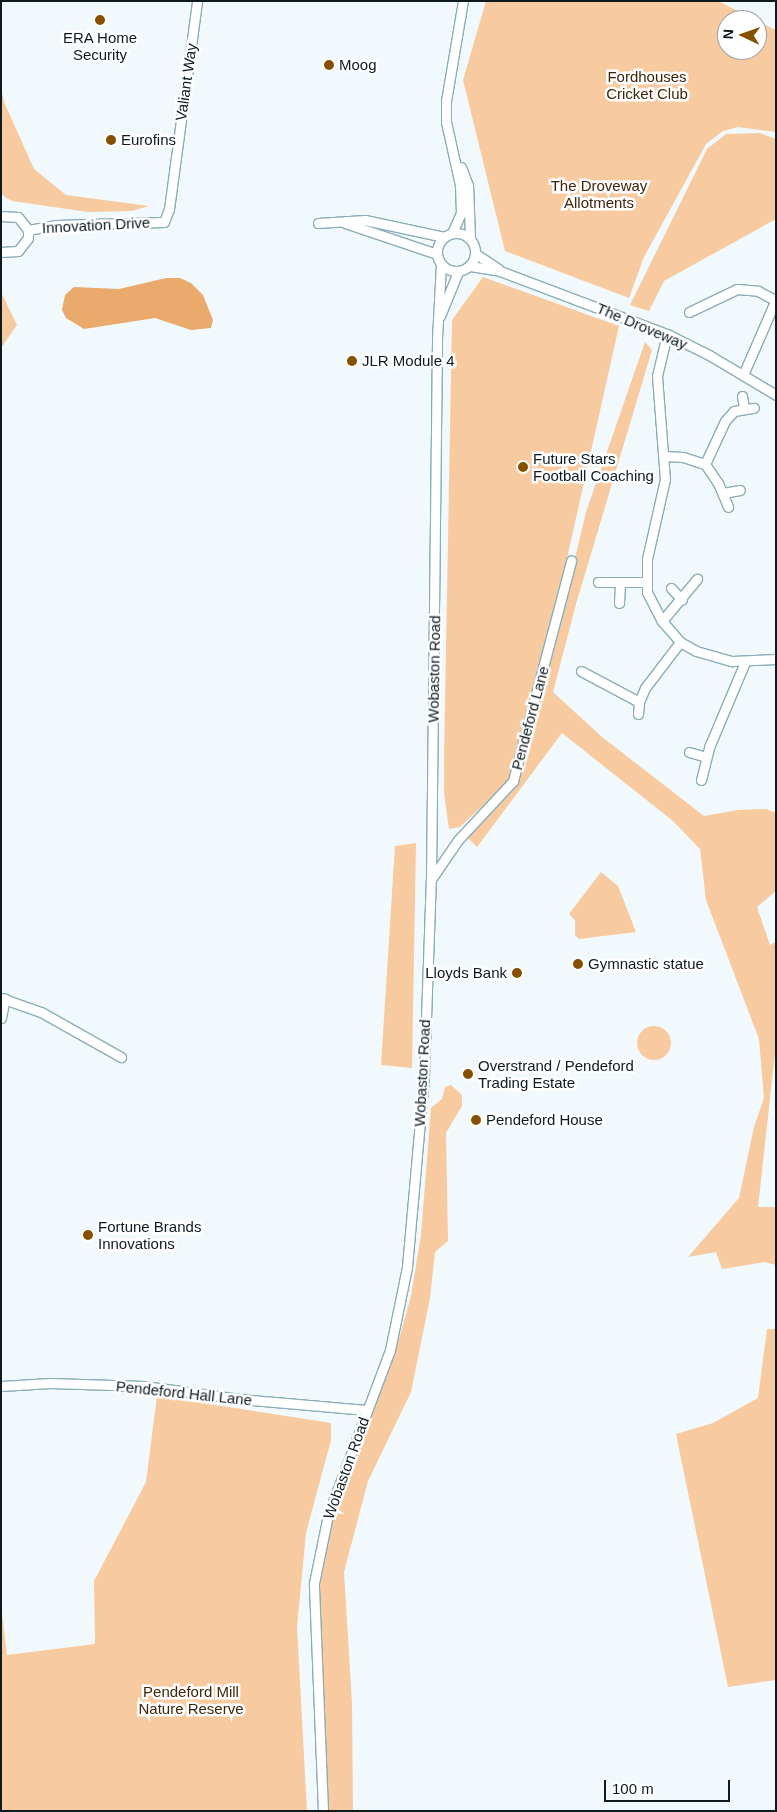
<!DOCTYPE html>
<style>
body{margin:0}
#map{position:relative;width:777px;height:1812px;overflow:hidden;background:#f2f9fc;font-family:Arial,sans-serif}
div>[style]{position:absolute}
.green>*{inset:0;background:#f7caa0}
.round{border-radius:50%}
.water>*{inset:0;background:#e9aa6b}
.roads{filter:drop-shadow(1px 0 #89adb9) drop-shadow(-1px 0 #89adb9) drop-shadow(0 1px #89adb9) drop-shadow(0 -1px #89adb9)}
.minor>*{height:9px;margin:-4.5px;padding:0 4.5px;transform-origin:4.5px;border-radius:4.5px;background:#fff}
.minor>.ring{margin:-4.5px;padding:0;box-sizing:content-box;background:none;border:9px solid #fff;border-radius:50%}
.dots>*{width:14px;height:14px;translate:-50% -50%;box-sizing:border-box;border:2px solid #fff;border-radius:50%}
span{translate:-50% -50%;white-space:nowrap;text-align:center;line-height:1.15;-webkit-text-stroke:5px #fff;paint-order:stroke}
.poi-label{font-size:15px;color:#0d1b20}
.left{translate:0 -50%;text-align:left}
.right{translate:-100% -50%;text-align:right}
.park-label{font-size:15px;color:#3f260a}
.street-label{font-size:15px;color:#0d1b20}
.frame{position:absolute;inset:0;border:2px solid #0d1b20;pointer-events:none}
.north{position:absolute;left:717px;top:10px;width:50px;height:50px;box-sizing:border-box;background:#fff;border:1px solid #9ea4a6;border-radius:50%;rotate:273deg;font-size:14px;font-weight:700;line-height:20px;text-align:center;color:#0d1b20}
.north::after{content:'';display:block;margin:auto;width:18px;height:22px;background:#875001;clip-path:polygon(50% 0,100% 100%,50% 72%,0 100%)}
.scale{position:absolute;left:604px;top:1780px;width:126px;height:22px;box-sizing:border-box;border:2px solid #0d1b20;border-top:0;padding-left:6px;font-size:15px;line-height:18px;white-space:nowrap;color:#0d1b20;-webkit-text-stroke:4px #fff;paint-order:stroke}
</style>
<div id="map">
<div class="green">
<div style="clip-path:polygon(486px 1px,718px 1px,756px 20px,727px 20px,727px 50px,757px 50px,757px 21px,776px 30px,776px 132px,738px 127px,723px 131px,706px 144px,644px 257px,629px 298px,505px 251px,463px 80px)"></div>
<div style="clip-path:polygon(1px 88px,4px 102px,34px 169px,66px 195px,149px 206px,132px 211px,88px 212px,12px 201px,5px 197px,1px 193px)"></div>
<div style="clip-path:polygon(760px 133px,776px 139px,776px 219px,664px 281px,649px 311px,630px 305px,707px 149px,726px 134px)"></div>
<div style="clip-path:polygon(483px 277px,619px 326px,568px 554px,509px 781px,460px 827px,449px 829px,444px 793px,444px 758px,452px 320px)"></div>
<div style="clip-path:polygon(1px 292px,17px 325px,1px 348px)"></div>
<div style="clip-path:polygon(645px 342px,652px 350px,576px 604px,553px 692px,602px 737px,704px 816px,738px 810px,766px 809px,776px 813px,776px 891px,757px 907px,770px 945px,776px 942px,776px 1044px,758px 1207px,776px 1207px,776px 1265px,765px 1262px,722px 1269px,716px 1252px,688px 1257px,739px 1198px,754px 1127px,764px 1098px,759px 1039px,706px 900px,700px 849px,673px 821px,562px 733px,477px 847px,468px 838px,502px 802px,525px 767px,586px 512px)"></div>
<div style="clip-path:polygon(416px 843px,412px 1068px,381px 1065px,395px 846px)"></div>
<div style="clip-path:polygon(601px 872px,618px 886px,636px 932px,579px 939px,575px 935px,575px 920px,569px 914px)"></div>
<div class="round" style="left:637px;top:1026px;width:34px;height:34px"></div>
<div style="clip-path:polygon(451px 1085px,462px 1095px,462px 1106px,446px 1133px,448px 1241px,435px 1252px,430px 1298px,411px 1392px,368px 1481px,344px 1572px,352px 1703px,353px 1811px,329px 1811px,317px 1615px,319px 1583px,333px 1516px,396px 1350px,411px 1296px,421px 1235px,431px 1108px,442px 1099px,445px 1087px)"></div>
<div style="clip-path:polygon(767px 1329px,776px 1329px,776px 1680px,728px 1687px,676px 1434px,713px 1423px,758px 1398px)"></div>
<div style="clip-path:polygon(157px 1396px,331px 1423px,331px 1440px,306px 1533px,297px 1627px,307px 1811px,1px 1811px,1px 1605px,7px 1655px,95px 1644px,94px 1581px,146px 1482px)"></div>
</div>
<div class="water">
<div style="clip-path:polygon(166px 278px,180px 278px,191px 283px,203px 295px,213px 320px,211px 328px,191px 330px,155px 318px,84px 329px,66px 318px,62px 310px,65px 295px,74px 287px,119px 289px)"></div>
</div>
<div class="roads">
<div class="minor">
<div style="left:461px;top:167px;width:19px;rotate:69deg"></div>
<div style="left:468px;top:185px;width:53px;rotate:87.8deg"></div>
<div style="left:1px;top:216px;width:17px;rotate:3deg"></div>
<div style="left:18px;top:217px;width:16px;rotate:52deg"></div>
<div style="left:28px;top:230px;width:8px;rotate:90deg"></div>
<div style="left:28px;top:238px;width:16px;rotate:128deg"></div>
<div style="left:18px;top:251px;width:17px;rotate:177deg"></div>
<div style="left:318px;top:223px;width:47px;rotate:-3.7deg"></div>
<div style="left:365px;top:220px;width:81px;rotate:12.1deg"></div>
<div style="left:345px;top:223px;width:97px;rotate:18.6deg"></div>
<div style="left:28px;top:230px;width:28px;rotate:-10deg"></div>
<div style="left:56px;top:225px;width:108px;rotate:-1.6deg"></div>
<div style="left:164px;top:222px;width:14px;rotate:-69deg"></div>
<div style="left:169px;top:209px;width:210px;rotate:-82.3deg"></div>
<div class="ring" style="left:437px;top:233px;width:29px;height:29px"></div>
<div style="left:452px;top:233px;width:22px;rotate:-66deg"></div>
<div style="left:461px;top:213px;width:28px;rotate:-92deg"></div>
<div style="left:460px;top:185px;width:65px;rotate:-102.5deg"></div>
<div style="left:446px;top:122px;width:21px;rotate:-90deg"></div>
<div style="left:446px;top:101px;width:101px;rotate:-80.4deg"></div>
<div style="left:476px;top:254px;width:27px;rotate:34deg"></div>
<div style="left:470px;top:266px;width:30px;rotate:9deg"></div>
<div style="left:500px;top:271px;width:178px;rotate:20.7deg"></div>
<div style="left:667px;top:334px;width:47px;rotate:26.6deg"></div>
<div style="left:709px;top:355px;width:78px;rotate:30.8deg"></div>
<div style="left:689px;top:312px;width:53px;rotate:-25.6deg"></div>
<div style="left:737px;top:289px;width:21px;rotate:5deg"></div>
<div style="left:758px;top:291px;width:19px;rotate:28deg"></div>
<div style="left:440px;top:316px;width:48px;rotate:-67.8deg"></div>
<div style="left:667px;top:334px;width:43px;rotate:103.4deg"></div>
<div style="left:657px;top:376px;width:103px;rotate:85.6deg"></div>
<div style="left:665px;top:479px;width:82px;rotate:102.7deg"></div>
<div style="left:647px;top:559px;width:33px;rotate:90deg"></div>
<div style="left:647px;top:592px;width:33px;rotate:63deg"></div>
<div style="left:662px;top:621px;width:28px;rotate:49deg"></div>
<div style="left:680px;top:642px;width:18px;rotate:29deg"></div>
<div style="left:696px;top:651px;width:37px;rotate:16deg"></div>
<div style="left:732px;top:661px;width:44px;rotate:-2.6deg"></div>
<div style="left:743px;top:375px;width:83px;rotate:-66.5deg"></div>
<div style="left:742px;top:396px;width:11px;rotate:80deg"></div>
<div style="left:665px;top:456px;width:18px;rotate:3deg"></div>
<div style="left:683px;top:457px;width:23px;rotate:18deg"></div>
<div style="left:705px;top:464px;width:23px;rotate:56deg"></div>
<div style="left:718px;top:483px;width:26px;rotate:67deg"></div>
<div style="left:705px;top:464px;width:47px;rotate:-65.1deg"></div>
<div style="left:725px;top:421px;width:13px;rotate:-48deg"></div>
<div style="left:734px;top:411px;width:20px;rotate:-9deg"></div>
<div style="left:723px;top:493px;width:17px;rotate:-10deg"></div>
<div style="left:598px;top:582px;width:47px"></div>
<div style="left:671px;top:588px;width:16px;rotate:47deg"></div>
<div style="left:619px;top:603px;width:21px;rotate:-87deg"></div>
<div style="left:662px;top:621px;width:55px;rotate:-50.2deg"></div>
<div style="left:581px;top:671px;width:66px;rotate:28.1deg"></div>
<div style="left:639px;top:702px;width:15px;rotate:-67deg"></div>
<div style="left:645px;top:688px;width:58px;rotate:-52.7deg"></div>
<div style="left:638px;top:714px;width:12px;rotate:-85deg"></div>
<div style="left:689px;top:752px;width:18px;rotate:16deg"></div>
<div style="left:701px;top:780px;width:36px;rotate:-76deg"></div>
<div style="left:710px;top:745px;width:90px;rotate:-67.1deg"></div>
<div style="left:432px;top:878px;width:46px;rotate:-55.6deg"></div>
<div style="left:458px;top:840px;width:81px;rotate:-47deg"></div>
<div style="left:513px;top:781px;width:228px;rotate:-75.2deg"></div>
<div style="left:1px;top:998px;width:42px;rotate:19.3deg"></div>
<div style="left:41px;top:1012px;width:92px;rotate:29.4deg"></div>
<div style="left:1px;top:1018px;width:20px;rotate:-79deg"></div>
<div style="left:1px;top:1386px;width:49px;rotate:-3.5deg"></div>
<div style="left:50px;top:1383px;width:94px;rotate:1.8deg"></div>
<div style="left:144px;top:1386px;width:97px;rotate:7.7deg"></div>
<div style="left:240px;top:1399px;width:127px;rotate:5deg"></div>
<div style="left:323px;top:1811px;width:228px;rotate:-92.3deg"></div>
<div style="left:314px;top:1583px;width:69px;rotate:-78.4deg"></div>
<div style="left:328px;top:1515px;width:176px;rotate:-69.4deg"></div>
<div style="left:390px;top:1350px;width:85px;rotate:-78.4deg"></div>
<div style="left:407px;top:1267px;width:192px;rotate:-84.9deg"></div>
<div style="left:424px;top:1076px;width:197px;rotate:-88deg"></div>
<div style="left:431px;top:879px;width:541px;rotate:-89.36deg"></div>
<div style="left:437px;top:338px;width:73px;rotate:-86.9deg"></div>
</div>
</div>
<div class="dots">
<div style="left:100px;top:20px;background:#875001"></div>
<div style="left:329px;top:65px;background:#875001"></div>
<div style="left:111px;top:140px;background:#875001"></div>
<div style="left:352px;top:361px;background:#875001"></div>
<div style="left:523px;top:467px;background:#875001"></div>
<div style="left:578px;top:964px;background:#875001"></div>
<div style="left:517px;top:973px;background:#875001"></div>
<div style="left:468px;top:1074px;background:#875001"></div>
<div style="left:476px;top:1120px;background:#875001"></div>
<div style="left:88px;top:1235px;background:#875001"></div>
</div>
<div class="poi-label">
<span style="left:100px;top:46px">ERA Home<br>Security</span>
<span class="left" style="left:339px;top:65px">Moog</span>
<span class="left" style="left:121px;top:140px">Eurofins</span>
<span class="left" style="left:362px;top:361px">JLR Module 4</span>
<span class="left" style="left:533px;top:467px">Future Stars<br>Football Coaching</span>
<span class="left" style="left:588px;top:964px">Gymnastic statue</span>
<span class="right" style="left:507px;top:973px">Lloyds Bank</span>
<span class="left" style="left:478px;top:1074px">Overstrand / Pendeford<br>Trading Estate</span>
<span class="left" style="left:486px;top:1120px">Pendeford House</span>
<span class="left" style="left:98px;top:1235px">Fortune Brands<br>Innovations</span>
</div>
<div class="park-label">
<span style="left:647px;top:85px">Fordhouses<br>Cricket Club</span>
<span style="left:599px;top:194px">The Droveway<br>Allotments</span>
<span style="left:191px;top:1700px">Pendeford Mill<br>Nature Reserve</span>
</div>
<div class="street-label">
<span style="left:186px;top:82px;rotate:-82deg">Valiant Way</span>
<span style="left:96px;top:225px;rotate:-3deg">Innovation Drive</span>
<span style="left:642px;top:326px;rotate:23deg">The Droveway</span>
<span style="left:434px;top:669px;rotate:-89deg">Wobaston Road</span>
<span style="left:530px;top:718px;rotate:-75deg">Pendeford Lane</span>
<span style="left:422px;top:1073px;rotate:-87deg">Wobaston Road</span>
<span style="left:184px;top:1393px;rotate:6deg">Pendeford Hall Lane</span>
<span style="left:346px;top:1468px;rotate:-70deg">Wobaston Road</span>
</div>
<div class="frame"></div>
<div class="north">N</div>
<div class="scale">100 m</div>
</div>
